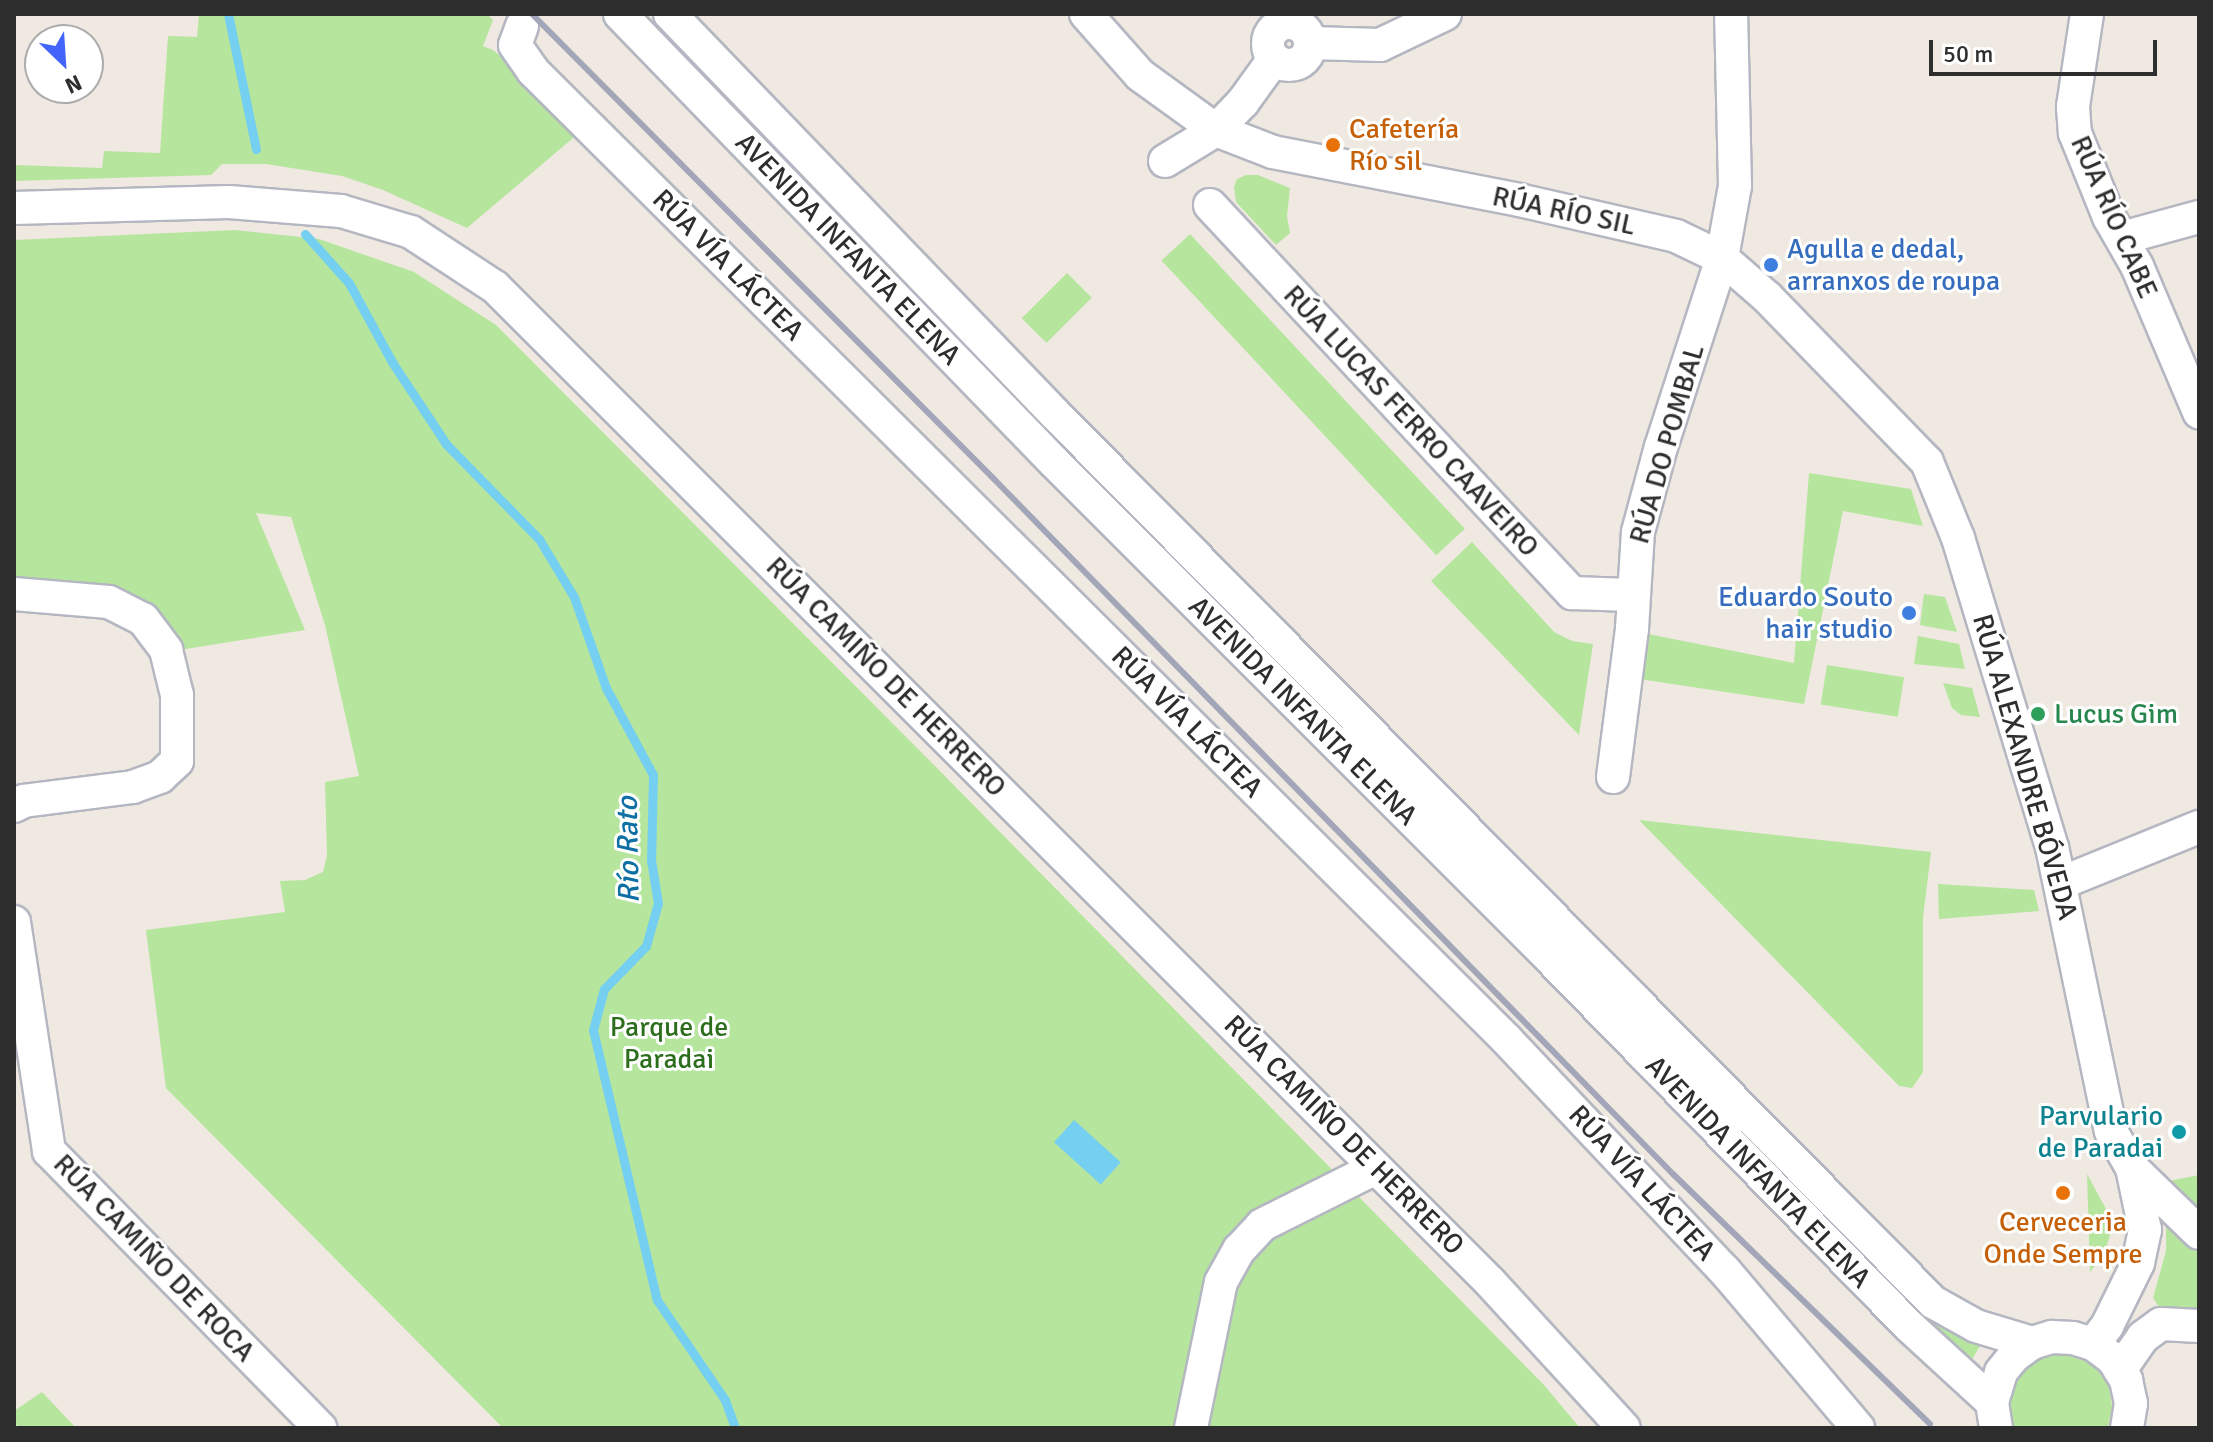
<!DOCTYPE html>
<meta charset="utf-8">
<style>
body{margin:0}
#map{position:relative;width:2213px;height:1442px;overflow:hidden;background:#efe9e1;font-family:Signika,sans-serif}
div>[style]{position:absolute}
.green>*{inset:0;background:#b6e59e;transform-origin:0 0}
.water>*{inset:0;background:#75cff0;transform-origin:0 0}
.stream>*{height:9px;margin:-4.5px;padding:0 4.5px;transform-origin:4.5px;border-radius:4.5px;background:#75cff0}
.roads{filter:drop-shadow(2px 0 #b4b7c1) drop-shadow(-2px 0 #b4b7c1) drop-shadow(0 2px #b4b7c1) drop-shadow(0 -2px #b4b7c1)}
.minor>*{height:32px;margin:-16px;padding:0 16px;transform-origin:16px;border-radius:16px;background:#fff}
.minor>.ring{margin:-16px;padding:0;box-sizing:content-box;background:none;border:32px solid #fff;border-radius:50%}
.rail>*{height:6px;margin:-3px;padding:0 3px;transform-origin:3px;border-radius:3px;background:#a3a6b8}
.dots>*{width:22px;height:22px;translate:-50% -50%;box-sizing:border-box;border:4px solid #fff;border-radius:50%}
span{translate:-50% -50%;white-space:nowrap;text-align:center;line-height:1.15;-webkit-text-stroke:6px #fff;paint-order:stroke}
.food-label{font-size:28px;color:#c56008}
.left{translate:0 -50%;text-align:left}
.street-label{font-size:28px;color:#2e2e2e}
.shop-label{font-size:28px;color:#366cbe}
.right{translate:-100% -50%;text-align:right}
.leisure-label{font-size:28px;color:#27864d}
.park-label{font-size:28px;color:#2c6e1b}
.culture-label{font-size:28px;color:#0d838f}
.water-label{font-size:30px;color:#0d6fa3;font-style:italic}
.frame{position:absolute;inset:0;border:16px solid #2e2e2e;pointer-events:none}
.north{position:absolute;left:24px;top:24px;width:80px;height:80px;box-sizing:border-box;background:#fff;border:2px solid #ababab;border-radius:50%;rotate:155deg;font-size:22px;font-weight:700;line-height:32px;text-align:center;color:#2e2e2e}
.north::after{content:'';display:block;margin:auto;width:28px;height:36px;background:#4264fb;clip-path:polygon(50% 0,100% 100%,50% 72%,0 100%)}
.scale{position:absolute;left:1929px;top:40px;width:228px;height:36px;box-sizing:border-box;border:4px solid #2e2e2e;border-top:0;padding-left:10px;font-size:24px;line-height:28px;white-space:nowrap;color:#2e2e2e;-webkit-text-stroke:6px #fff;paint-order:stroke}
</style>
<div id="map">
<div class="green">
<div style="clip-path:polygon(199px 14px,487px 14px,493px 20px,483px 46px,493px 50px,586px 127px,467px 228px,383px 190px,342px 176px,266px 164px,222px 164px,211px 175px,14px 181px,14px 165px,102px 168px,104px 151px,160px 153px,168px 36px,197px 37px)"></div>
<div style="clip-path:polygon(636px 14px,643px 14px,1544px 933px,1538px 938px)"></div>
<div style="clip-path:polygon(1246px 175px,1258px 175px,1290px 188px,1287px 216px,1290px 233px,1276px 245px,1236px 202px,1234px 187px,1237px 179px)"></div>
<div style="clip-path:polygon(235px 230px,319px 239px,414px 272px,496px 325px,936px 767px,1544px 1385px,1580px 1428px,503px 1428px,166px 1088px,146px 930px,285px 912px,280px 881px,305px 880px,323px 872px,327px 855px,325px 782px,359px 776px,325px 625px,291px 517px,256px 513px,305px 630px,173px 651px,103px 587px,14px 577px,14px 240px)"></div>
<div style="left:1190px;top:234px;width:403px;height:39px;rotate:47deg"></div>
<div style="left:1067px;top:273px;width:35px;height:64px;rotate:45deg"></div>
<div style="clip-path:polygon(1809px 473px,1911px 489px,1923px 526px,1843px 511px,1804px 704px,1639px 679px,1648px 634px,1794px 663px)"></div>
<div style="clip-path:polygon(1472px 542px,1554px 632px,1572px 641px,1593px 644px,1579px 735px,1431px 581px)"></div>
<div style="clip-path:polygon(1924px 594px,1945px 597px,1957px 632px,1920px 625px)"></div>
<div style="clip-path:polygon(1918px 636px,1959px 644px,1965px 669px,1914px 664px)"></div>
<div style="left:1827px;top:665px;width:78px;height:40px;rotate:9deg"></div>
<div style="clip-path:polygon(1943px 683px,1972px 688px,1980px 717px,1961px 715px,1952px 708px)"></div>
<div style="clip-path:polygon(1639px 820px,1931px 852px,1923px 918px,1923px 1072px,1912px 1088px,1899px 1086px)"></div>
<div style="clip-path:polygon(1938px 884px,2034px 890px,2039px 911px,1939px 919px)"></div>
<div style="clip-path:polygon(2087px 1174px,2105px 1207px,2110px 1235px,2104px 1255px,2090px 1272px)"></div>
<div style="clip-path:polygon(2199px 1175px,2199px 1207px,2169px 1181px)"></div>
<div style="clip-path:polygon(2166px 1215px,2199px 1248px,2199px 1315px,2159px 1307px,2153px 1298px,2166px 1251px)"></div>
<div style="clip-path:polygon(1936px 1324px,1981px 1344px,1971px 1361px,1932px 1330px)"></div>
<div style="clip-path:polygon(2060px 1353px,2080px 1357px,2097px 1369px,2109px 1386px,2112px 1407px,2108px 1428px,2011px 1428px,2006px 1406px,2010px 1386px,2022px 1369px,2039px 1357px)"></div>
<div style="clip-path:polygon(42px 1392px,76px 1428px,17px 1428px,14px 1411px)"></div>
</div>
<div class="water">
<div style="left:1074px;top:1120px;width:63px;height:30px;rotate:42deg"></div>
</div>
<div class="stream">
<div style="left:228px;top:14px;width:138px;rotate:78.3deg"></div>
<div style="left:305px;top:234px;width:66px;rotate:48.1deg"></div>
<div style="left:349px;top:283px;width:90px;rotate:61.4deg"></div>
<div style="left:392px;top:362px;width:98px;rotate:56.6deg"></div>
<div style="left:446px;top:444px;width:133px;rotate:45.6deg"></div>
<div style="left:539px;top:539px;width:68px;rotate:58.9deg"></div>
<div style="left:574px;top:597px;width:96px;rotate:70.6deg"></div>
<div style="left:606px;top:688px;width:99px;rotate:61.6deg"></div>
<div style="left:653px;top:775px;width:85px;rotate:91.3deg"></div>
<div style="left:651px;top:860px;width:44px;rotate:80.8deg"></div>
<div style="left:658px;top:903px;width:45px;rotate:105.6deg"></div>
<div style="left:646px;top:946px;width:60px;rotate:134.3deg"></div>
<div style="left:604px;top:989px;width:42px;rotate:105deg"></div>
<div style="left:593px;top:1030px;width:277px;rotate:76.7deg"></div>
<div style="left:657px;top:1300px;width:121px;rotate:55.8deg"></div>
<div style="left:725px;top:1400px;width:30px;rotate:70deg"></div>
</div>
<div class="roads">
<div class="minor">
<div style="left:620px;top:14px;width:625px;rotate:45.91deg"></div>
<div style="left:1055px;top:463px;width:686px;rotate:45deg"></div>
<div style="left:1540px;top:948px;width:528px;rotate:45.69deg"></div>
<div style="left:1909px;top:1326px;width:113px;rotate:42.5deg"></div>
<div style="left:670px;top:14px;width:555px;rotate:46.09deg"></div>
<div style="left:1055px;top:414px;width:1249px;rotate:45.32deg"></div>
<div style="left:1933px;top:1302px;width:49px;rotate:29.2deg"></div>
<div style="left:1976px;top:1326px;width:59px;rotate:16.9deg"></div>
<div style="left:1086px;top:14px;width:81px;rotate:48.5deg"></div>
<div style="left:1140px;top:75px;width:94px;rotate:35.9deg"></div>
<div style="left:1216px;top:130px;width:61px;rotate:21.1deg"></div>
<div style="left:1273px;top:152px;width:251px;rotate:11deg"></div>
<div style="left:1519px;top:200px;width:161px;rotate:12.9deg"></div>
<div style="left:1676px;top:236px;width:51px;rotate:25.6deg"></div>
<div style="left:1722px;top:258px;width:61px;rotate:41deg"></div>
<div style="left:1768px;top:298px;width:228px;rotate:45.9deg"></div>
<div style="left:1927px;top:462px;width:82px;rotate:67.8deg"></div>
<div style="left:1958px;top:538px;width:323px;rotate:73.1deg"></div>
<div style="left:2052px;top:847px;width:290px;rotate:78.3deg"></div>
<div style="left:2111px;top:1131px;width:43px;rotate:60.4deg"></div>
<div style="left:2132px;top:1168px;width:93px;rotate:44.1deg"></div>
<div style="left:2087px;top:14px;width:94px;rotate:98.6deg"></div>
<div style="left:2073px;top:107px;width:26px;rotate:86deg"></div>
<div style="left:2075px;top:133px;width:91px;rotate:68deg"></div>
<div style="left:2109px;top:217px;width:56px;rotate:60.3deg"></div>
<div style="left:2137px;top:266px;width:159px;rotate:67deg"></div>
<div class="ring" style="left:1268px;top:23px;width:10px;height:10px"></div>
<div style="left:522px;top:26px;width:20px;rotate:110deg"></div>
<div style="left:515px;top:45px;width:32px;rotate:55deg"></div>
<div style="left:533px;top:71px;width:1374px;rotate:44.85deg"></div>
<div style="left:1507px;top:1040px;width:318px;rotate:46.7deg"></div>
<div style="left:1725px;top:1271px;width:206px;rotate:49.7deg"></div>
<div style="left:1311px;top:43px;width:69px;rotate:1.7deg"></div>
<div style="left:1380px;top:45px;width:72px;rotate:-25.5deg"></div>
<div style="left:1165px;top:161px;width:60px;rotate:-31.3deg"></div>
<div style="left:1216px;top:130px;width:39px;rotate:-46deg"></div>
<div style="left:1243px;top:102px;width:53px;rotate:-54.2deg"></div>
<div style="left:1210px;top:205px;width:531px;rotate:46.99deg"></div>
<div style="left:1572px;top:593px;width:59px;rotate:1.9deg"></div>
<div style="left:14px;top:208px;width:215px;rotate:-1.6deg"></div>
<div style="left:229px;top:202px;width:112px;rotate:4.6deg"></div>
<div style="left:341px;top:211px;width:73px;rotate:16.7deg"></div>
<div style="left:411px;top:232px;width:100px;rotate:33.2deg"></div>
<div style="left:495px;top:287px;width:1407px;rotate:45deg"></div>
<div style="left:1490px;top:1282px;width:198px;rotate:47.5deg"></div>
<div style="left:2122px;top:238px;width:80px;rotate:-15.3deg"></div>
<div style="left:14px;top:594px;width:95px;rotate:4.8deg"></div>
<div style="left:109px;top:602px;width:38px;rotate:27deg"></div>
<div style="left:143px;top:619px;width:39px;rotate:53deg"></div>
<div style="left:166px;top:650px;width:46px;rotate:76.3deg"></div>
<div style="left:177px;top:695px;width:66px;rotate:90deg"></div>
<div style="left:177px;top:761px;width:23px;rotate:137deg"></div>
<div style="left:160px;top:777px;width:29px;rotate:160deg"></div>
<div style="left:133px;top:787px;width:110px;rotate:172.7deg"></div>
<div style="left:24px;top:801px;width:11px;rotate:153deg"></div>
<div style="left:1613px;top:777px;width:149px;rotate:-82.7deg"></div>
<div style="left:1632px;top:629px;width:97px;rotate:-86.5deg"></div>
<div style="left:1638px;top:532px;width:88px;rotate:-74.9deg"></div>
<div style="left:1661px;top:447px;width:199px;rotate:-72.1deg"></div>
<div style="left:1722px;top:258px;width:73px;rotate:-79.8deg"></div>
<div style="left:1735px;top:186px;width:172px;rotate:-91.3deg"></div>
<div style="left:2061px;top:883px;width:149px;rotate:-22.1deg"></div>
<div style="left:14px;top:922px;width:232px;rotate:81.3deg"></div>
<div style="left:49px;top:1151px;width:388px;rotate:45.6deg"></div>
<div style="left:2093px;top:1344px;width:23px;rotate:-52deg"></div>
<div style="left:2107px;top:1326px;width:70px;rotate:-63.8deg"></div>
<div style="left:2138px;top:1263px;width:34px;rotate:-78deg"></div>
<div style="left:2145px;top:1230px;width:63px;rotate:-101.8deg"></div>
<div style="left:2120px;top:1370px;width:40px;rotate:-55.1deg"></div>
<div style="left:2143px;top:1337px;width:22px;rotate:-36deg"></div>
<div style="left:2161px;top:1324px;width:38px;rotate:3deg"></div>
<div style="left:1191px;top:1428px;width:149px;rotate:-78.4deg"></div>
<div style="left:1221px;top:1282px;width:37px;rotate:-61deg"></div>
<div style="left:1239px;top:1250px;width:34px;rotate:-47deg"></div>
<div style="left:1262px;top:1225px;width:127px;rotate:-26.6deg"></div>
<div style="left:1996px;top:1428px;width:26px;rotate:-99deg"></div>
<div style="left:1992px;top:1402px;width:31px;rotate:-73deg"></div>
<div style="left:2001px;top:1372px;width:21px;rotate:-51deg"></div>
<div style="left:2014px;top:1356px;width:22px;rotate:-36deg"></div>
<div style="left:2032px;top:1343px;width:21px;rotate:-17deg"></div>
<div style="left:2052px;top:1337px;width:21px;rotate:3deg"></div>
<div style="left:2073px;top:1338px;width:21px;rotate:17deg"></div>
<div style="left:2093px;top:1344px;width:25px;rotate:37deg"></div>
<div style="left:2113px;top:1359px;width:25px;rotate:58deg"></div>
<div style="left:2126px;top:1380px;width:24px;rotate:78deg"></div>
<div style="left:2131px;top:1403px;width:25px;rotate:99deg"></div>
</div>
</div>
<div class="rail">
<div style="left:532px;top:14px;width:655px;rotate:45.19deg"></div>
<div style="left:994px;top:479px;width:973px;rotate:45.67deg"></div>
<div style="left:1674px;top:1175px;width:357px;rotate:44.2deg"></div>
</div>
<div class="dots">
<div style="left:1333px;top:145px;background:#e8710a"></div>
<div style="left:1771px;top:265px;background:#3f7fe0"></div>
<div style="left:1909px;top:613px;background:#3f7fe0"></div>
<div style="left:2038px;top:714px;background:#2e9e5b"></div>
<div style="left:2179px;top:1132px;background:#0f9aa8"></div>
<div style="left:2063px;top:1193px;background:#e8710a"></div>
</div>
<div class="food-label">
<span class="left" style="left:1349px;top:145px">Cafetería<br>Río sil</span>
<span style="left:2063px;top:1238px">Cerveceria<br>Onde Sempre</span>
</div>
<div class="street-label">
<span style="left:1564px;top:211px;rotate:12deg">RÚA RÍO SIL</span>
<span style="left:2114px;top:217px;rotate:66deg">RÚA RÍO CABE</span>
<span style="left:848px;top:249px;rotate:46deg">AVENIDA INFANTA ELENA</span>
<span style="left:728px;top:265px;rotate:45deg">RÚA VÍA LÁCTEA</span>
<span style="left:1411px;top:421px;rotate:47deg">RÚA LUCAS FERRO CAAVEIRO</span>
<span style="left:1667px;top:444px;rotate:-74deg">RÚA DO POMBAL</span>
<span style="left:886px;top:677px;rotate:45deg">RÚA CAMIÑO DE HERRERO</span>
<span style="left:1303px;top:711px;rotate:45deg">AVENIDA INFANTA ELENA</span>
<span style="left:1187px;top:722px;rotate:45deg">RÚA VÍA LÁCTEA</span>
<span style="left:2025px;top:767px;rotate:74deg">RÚA ALEXANDRE BÓVEDA</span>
<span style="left:1344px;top:1135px;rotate:45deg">RÚA CAMIÑO DE HERRERO</span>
<span style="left:1758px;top:1172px;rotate:46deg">AVENIDA INFANTA ELENA</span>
<span style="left:1642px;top:1183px;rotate:47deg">RÚA VÍA LÁCTEA</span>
<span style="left:154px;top:1258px;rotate:46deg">RÚA CAMIÑO DE ROCA</span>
</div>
<div class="shop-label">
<span class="left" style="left:1787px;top:265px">Agulla e dedal,<br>arranxos de roupa</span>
<span class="right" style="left:1893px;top:613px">Eduardo Souto<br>hair studio</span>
</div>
<div class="leisure-label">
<span class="left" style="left:2054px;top:714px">Lucus Gim</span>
</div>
<div class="park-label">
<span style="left:669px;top:1043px">Parque de<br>Paradai</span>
</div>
<div class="culture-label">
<span class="right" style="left:2163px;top:1132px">Parvulario<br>de Paradai</span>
</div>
<div class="water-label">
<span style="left:629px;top:850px;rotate:-91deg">Río Rato</span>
</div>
<div class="frame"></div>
<div class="north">N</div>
<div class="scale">50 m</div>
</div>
